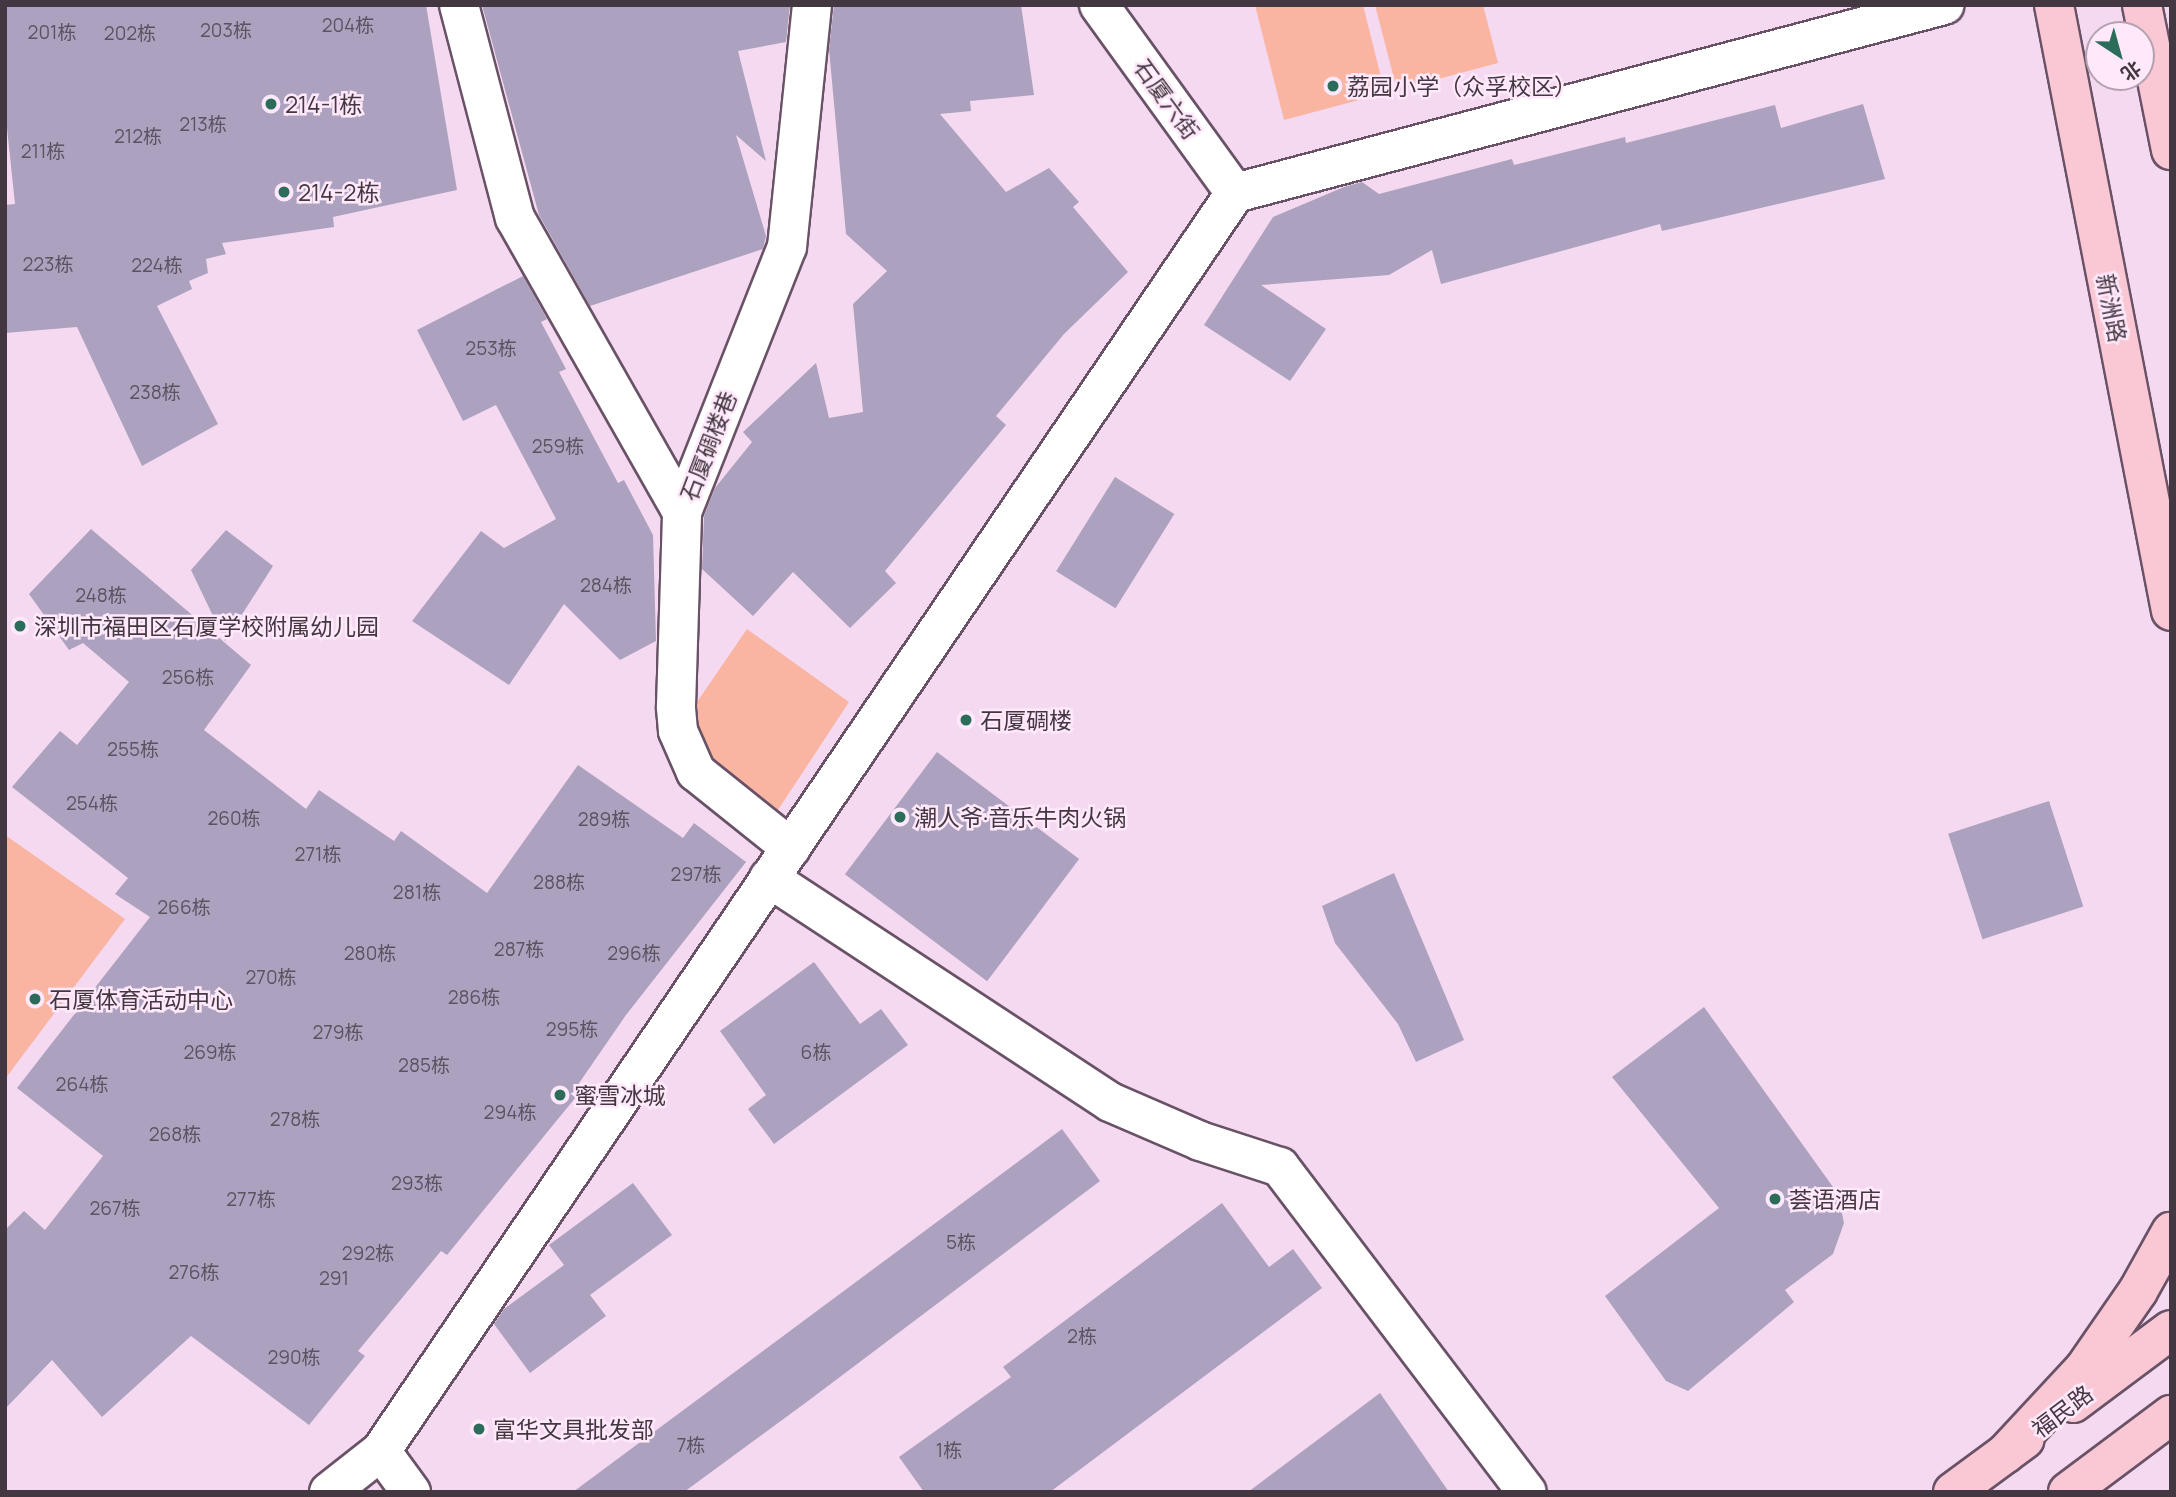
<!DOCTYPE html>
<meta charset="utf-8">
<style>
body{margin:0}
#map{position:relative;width:2176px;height:1497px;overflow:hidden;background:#f5d9f0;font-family:Manrope,"Noto Sans SC",sans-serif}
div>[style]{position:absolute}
.green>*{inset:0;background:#f9b4a2}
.building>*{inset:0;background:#aca2bf;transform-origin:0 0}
.roads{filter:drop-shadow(2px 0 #695266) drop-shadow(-2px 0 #695266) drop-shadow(0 2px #695266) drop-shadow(0 -2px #695266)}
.minor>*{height:38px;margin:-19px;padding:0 19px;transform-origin:19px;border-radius:19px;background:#fff}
.major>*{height:38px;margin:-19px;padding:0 19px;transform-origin:19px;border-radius:19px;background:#f9c8d4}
.dots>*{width:19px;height:19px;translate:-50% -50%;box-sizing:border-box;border:4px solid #ffe8fa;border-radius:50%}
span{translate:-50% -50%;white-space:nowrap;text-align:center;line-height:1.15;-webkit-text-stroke:5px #ffe8fa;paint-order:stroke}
.number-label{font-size:19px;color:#5d5260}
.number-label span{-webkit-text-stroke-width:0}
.poi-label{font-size:23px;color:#433841}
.left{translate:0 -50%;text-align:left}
.street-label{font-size:23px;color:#433841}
.frame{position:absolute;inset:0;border:7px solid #433841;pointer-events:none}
.north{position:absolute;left:2085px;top:21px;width:70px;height:70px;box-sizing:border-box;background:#ffe8fa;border:2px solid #b4a2b0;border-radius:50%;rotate:144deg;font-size:19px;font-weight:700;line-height:28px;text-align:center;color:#433841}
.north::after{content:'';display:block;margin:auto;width:24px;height:32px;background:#2b6c5b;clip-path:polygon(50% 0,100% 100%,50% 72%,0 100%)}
</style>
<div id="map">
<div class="green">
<div style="clip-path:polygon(1255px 5px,1363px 5px,1385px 93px,1284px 120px)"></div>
<div style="clip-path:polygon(1375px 5px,1483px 5px,1498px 63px,1397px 90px)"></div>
<div style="clip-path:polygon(747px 629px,849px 702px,774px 816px,725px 782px,704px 750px,699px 729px,697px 702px)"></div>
<div style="clip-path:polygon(5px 835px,125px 919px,5px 1079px)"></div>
</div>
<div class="building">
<div style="clip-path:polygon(5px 5px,426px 5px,457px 190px,333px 217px,334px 227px,222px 243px,226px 254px,206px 259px,208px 273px,189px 281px,192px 289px,157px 306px,218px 424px,142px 466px,77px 327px,5px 333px,5px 205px,15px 204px,5px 109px)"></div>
<div style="clip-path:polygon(482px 5px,790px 5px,786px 42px,738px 51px,766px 161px,736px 135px,766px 236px,763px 249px,590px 306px,539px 215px)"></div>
<div style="clip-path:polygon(834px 5px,1021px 5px,1034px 95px,970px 101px,971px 111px,940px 114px,1006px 192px,1049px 168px,1079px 202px,1073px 207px,1128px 272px,1064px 334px,996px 416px,1006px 425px,885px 571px,896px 583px,850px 628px,793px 572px,753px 616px,702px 569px,704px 516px,715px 488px,752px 442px,743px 432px,816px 363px,829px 418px,863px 412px,853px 304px,887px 271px,846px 234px,829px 49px)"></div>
<div style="clip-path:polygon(1863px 104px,1885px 179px,1662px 231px,1660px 224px,1441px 284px,1432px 250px,1389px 275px,1261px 285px,1326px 329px,1290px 381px,1204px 325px,1273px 217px,1344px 187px,1362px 182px,1379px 194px,1512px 159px,1514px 165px,1625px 137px,1626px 143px,1775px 105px,1781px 128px)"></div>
<div style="clip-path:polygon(523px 276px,547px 319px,541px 322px,566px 369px,559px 372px,618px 483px,624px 480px,653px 535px,656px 641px,620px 660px,564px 604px,509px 685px,412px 621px,481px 531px,504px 548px,556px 519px,496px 405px,463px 421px,417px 330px)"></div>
<div style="left:1115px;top:477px;width:70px;height:111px;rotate:32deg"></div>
<div style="clip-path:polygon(91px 529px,251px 665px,204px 730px,306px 809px,319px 790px,394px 841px,401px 831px,487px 893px,578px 765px,683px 838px,694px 823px,746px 862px,626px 1015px,575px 1089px,580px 1092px,447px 1255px,441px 1251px,358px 1351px,365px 1356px,309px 1425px,191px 1336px,102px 1417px,52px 1360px,5px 1409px,5px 1230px,24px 1211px,45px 1230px,103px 1156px,17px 1088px,150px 917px,115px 894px,128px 878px,12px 787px,60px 731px,77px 745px,129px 682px,83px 643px,69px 650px,29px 594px)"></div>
<div style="clip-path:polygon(226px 530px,273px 566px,225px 641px,191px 570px)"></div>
<div style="left:937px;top:752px;width:178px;height:153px;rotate:37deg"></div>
<div style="left:2049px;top:801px;width:111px;height:106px;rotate:72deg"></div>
<div style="clip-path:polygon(1394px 873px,1464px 1040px,1416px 1062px,1398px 1024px,1335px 943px,1322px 906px)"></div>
<div style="clip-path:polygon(814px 962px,860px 1024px,881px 1009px,908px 1045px,774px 1144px,748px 1109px,766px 1095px,720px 1031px)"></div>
<div style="clip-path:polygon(1704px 1007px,1838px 1194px,1844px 1223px,1833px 1254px,1785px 1290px,1794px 1302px,1688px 1391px,1666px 1381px,1605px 1296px,1719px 1208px,1612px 1077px)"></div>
<div style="clip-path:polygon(1062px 1129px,1100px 1181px,808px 1401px,684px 1492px,573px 1492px)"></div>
<div style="clip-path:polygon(633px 1183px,672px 1235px,590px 1295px,606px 1316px,530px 1373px,494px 1324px,504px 1309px,564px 1265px,549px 1245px)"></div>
<div style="clip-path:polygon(1222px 1203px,1269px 1267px,1293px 1249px,1322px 1288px,1050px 1492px,924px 1492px,899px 1457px,1011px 1377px,1003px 1367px)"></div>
<div style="clip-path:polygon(1380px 1393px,1449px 1492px,1248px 1492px)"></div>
</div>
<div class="roads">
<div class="minor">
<div style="left:459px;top:5px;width:220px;rotate:75.3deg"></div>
<div style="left:515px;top:218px;width:338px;rotate:60.4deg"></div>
<div style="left:1099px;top:5px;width:232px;rotate:54.1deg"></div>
<div style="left:791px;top:848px;width:122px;rotate:-141.3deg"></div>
<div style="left:696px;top:772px;width:45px;rotate:-113.7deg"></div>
<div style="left:678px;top:731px;width:25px;rotate:-95deg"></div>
<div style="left:676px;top:706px;width:194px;rotate:-88.2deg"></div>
<div style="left:682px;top:512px;width:285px;rotate:-68.4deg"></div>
<div style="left:787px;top:247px;width:243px;rotate:-84.1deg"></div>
<div style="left:769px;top:878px;width:408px;rotate:33.3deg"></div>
<div style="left:1110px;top:1102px;width:98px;rotate:23.4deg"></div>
<div style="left:1200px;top:1141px;width:84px;rotate:18deg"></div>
<div style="left:1280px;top:1167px;width:408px;rotate:52.8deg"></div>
<div style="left:381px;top:1451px;width:51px;rotate:53.8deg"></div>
<div style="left:329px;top:1492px;width:66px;rotate:-38.3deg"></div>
<div style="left:381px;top:1451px;width:1520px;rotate:-55.83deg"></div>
<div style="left:1235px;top:193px;width:734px;rotate:-14.85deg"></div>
</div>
<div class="major">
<div style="left:2054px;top:5px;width:617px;rotate:79.07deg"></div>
<div style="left:2142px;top:5px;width:148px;rotate:78.7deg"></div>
<div style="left:2073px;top:1403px;width:122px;rotate:-36.7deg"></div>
<div style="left:2005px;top:1454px;width:116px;rotate:-47.1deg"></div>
<div style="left:2084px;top:1369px;width:95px;rotate:-55.3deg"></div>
<div style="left:2138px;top:1291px;width:68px;rotate:-60.8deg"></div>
<div style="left:1953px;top:1492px;width:89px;rotate:-36.4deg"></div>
<div style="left:2068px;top:1492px;width:129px;rotate:-36.8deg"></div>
</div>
</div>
<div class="dots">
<div style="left:1333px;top:86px;background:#2b6c5b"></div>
<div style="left:271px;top:104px;background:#2b6c5b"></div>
<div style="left:284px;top:192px;background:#2b6c5b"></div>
<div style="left:20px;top:626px;background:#2b6c5b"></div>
<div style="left:966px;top:720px;background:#2b6c5b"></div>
<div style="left:900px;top:817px;background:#2b6c5b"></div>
<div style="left:35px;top:999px;background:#2b6c5b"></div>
<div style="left:560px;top:1095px;background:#2b6c5b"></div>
<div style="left:1775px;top:1199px;background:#2b6c5b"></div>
<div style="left:479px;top:1429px;background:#2b6c5b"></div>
</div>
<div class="number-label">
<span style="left:348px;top:26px">204栋</span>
<span style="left:226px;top:31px">203栋</span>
<span style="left:52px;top:33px">201栋</span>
<span style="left:130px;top:34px">202栋</span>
<span style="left:203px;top:125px">213栋</span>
<span style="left:138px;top:137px">212栋</span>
<span style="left:43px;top:152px">211栋</span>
<span style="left:48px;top:265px">223栋</span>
<span style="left:157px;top:266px">224栋</span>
<span style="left:491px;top:349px">253栋</span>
<span style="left:155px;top:393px">238栋</span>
<span style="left:558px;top:447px">259栋</span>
<span style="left:606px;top:586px">284栋</span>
<span style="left:101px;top:596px">248栋</span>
<span style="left:188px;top:678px">256栋</span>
<span style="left:133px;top:750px">255栋</span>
<span style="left:92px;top:804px">254栋</span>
<span style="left:234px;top:819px">260栋</span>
<span style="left:604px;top:820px">289栋</span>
<span style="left:318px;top:855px">271栋</span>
<span style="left:696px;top:875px">297栋</span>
<span style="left:559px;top:883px">288栋</span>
<span style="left:417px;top:893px">281栋</span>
<span style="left:184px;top:908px">266栋</span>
<span style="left:519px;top:950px">287栋</span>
<span style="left:370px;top:954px">280栋</span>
<span style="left:634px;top:954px">296栋</span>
<span style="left:271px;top:978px">270栋</span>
<span style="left:474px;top:998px">286栋</span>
<span style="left:572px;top:1030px">295栋</span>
<span style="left:338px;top:1033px">279栋</span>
<span style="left:210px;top:1053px">269栋</span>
<span style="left:816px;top:1053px">6栋</span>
<span style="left:424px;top:1066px">285栋</span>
<span style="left:82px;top:1085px">264栋</span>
<span style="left:510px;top:1113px">294栋</span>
<span style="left:295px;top:1120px">278栋</span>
<span style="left:175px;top:1135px">268栋</span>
<span style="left:417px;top:1184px">293栋</span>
<span style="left:251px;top:1200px">277栋</span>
<span style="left:115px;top:1209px">267栋</span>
<span style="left:961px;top:1243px">5栋</span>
<span style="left:368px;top:1254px">292栋</span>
<span style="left:194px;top:1273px">276栋</span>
<span style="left:334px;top:1279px">291</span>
<span style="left:1082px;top:1337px">2栋</span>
<span style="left:294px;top:1358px">290栋</span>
<span style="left:691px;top:1446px">7栋</span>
<span style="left:949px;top:1451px">1栋</span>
</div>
<div class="poi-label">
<span class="left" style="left:1347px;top:86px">荔园小学（众孚校区）</span>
<span class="left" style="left:285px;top:104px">214-1栋</span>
<span class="left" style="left:298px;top:192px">214-2栋</span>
<span class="left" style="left:34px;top:626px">深圳市福田区石厦学校附属幼儿园</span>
<span class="left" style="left:980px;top:720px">石厦碉楼</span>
<span class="left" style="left:914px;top:817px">潮人爷·音乐牛肉火锅</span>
<span class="left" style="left:49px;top:999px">石厦体育活动中心</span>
<span class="left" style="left:574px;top:1095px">蜜雪冰城</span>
<span class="left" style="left:1789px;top:1199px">荟语酒店</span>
<span class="left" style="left:493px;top:1429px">富华文具批发部</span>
</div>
<div class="street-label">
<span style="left:1167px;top:99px;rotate:54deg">石厦六街</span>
<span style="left:2112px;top:308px;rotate:79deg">新洲路</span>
<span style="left:708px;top:446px;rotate:-69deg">石厦碉楼巷</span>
<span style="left:2062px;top:1411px;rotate:-37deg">福民路</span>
</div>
<div class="frame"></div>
<div class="north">北</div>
</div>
